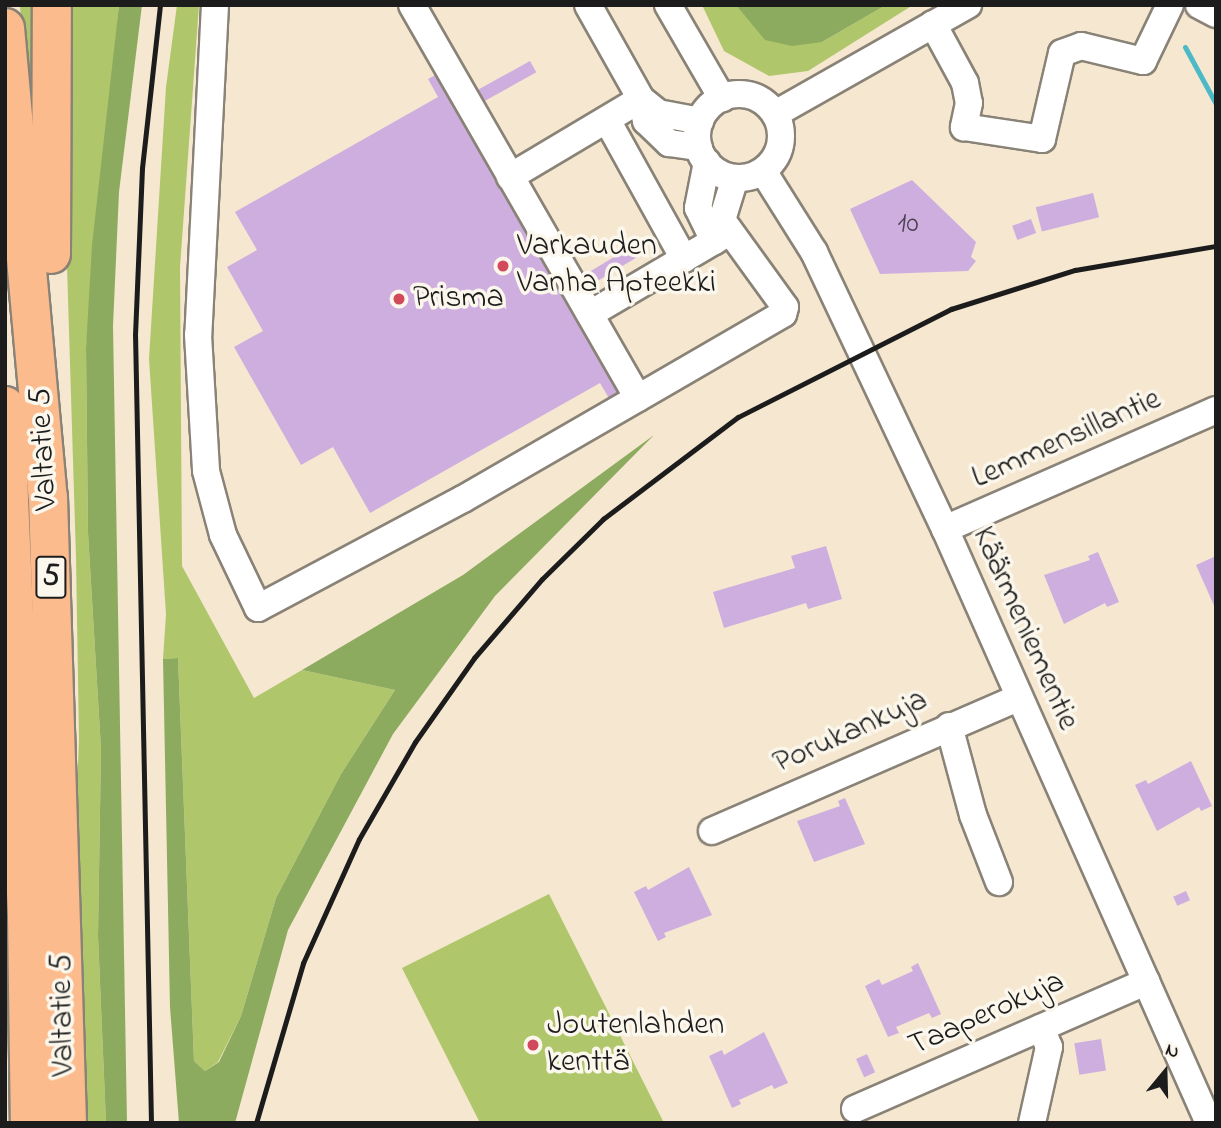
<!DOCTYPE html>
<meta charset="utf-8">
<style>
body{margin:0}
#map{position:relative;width:1221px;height:1128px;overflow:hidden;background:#f6e7d1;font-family:"Indie Flower",sans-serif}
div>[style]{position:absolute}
.green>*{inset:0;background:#b0c66b}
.forest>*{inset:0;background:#8cab5f}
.stream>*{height:5px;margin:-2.5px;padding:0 2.5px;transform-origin:2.5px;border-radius:2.5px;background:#4cb9c7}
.building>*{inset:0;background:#ceaedf;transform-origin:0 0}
.roads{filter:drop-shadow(2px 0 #898276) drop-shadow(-2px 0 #898276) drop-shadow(0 2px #898276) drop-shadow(0 -2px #898276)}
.minor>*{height:26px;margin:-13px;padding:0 13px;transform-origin:13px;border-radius:13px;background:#fff}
.minor>.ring{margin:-13px;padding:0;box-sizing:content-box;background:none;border:26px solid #fff;border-radius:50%}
.highway>*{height:38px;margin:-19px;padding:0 19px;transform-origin:19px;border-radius:19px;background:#fbbb8c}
.rail>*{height:5px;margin:-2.5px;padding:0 2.5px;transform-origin:2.5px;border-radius:2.5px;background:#1c1c1c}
.dots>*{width:19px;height:19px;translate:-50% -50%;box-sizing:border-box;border:4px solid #fbf7ec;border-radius:50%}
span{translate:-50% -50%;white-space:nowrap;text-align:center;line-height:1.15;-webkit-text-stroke:7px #fbf7ec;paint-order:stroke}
.number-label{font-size:28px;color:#48404d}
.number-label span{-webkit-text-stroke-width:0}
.shield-label span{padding:2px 5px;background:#fbf7ec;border:2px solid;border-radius:5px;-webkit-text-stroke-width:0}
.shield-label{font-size:30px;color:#1c1c1c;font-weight:700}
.poi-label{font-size:32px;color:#1c1c1c}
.left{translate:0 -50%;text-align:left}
.street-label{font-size:32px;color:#1c1c1c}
.frame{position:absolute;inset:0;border:7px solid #1c1c1c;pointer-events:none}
.north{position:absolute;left:1130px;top:1037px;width:70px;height:70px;-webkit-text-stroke:5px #fbf7ec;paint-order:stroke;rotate:19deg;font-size:19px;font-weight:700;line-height:28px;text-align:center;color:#1c1c1c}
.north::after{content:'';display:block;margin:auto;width:24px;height:32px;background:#1c1c1c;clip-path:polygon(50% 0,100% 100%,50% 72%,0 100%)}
</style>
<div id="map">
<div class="green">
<div style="clip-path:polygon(20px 5px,40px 5px,37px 167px,20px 7px)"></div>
<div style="clip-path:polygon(68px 5px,119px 5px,86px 348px,88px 533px,101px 749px,98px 936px,106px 1123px,82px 1123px,75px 841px,79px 740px,76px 558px,66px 233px)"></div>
<div style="clip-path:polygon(177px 5px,199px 5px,180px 267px,182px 566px,254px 698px,302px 670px,395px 690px,341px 774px,276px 898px,241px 1016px,218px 1062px,205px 1071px,194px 1061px,178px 658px,163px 659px,166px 614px,149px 359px,166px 87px)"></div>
<div style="clip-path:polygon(702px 5px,736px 5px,822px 42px,886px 5px,913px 5px,808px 71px,769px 76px,724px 51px)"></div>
<div style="clip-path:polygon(549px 894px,664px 1123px,480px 1123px,402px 968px)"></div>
</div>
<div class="forest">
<div style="clip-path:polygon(119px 5px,142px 5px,119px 192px,113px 326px,127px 1123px,106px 1123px,98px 936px,101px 749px,88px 533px,86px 348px,92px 245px)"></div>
<div style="clip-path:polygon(736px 5px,886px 5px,822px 42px,792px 46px,765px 40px)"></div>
<div style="clip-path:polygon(654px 435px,495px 596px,393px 734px,288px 930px,235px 1123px,179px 1123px,170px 1007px,163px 659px,178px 658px,194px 1061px,205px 1071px,219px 1062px,241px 1016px,276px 898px,341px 774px,395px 690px,302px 670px,463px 575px)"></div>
</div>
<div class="stream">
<div style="left:1185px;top:47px;width:65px;rotate:61.5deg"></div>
</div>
<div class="building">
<div style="left:530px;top:61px;width:13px;height:60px;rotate:61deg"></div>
<div style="clip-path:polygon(441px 72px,623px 392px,610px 400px,600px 383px,370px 513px,333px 447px,301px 465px,234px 347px,263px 331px,227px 267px,257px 250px,235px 212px,438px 97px,428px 79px)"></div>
<div style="clip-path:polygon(912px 180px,976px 242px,971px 257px,976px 261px,968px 271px,880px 274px,850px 209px)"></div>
<div style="left:1093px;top:193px;width:25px;height:59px;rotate:76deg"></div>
<div style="left:1031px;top:219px;width:15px;height:20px;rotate:70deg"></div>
<div style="left:634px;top:245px;width:12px;height:60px;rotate:59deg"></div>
<div style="clip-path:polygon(826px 546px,842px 599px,808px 609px,806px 603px,724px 628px,713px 592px,795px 568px,791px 556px)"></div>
<div style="clip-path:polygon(1098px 552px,1119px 602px,1107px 607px,1105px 603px,1064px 624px,1044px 575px,1090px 560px,1088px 556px)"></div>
<div style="clip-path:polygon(1216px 556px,1216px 610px,1196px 565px)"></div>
<div style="clip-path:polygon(1191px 761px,1212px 806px,1201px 811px,1199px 807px,1157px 831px,1135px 785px,1146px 780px,1148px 784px)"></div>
<div style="clip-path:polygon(845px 798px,865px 844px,814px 862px,797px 821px,840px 806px,838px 801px)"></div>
<div style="clip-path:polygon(689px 867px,712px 915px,664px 933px,666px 937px,658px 941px,634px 892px,646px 886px,648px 890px)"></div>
<div style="left:1186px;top:891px;width:10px;height:14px;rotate:66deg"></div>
<div style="clip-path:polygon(918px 963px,941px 1014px,932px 1018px,929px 1013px,896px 1027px,899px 1033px,888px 1037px,865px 986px,879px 979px,882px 985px,913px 971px,911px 967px)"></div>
<div style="clip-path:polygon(764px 1032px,788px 1083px,774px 1089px,772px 1085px,739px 1100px,741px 1104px,732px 1108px,709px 1056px,722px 1050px,724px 1055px)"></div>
<div style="left:1101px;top:1039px;width:32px;height:27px;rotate:81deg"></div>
<div style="left:867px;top:1054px;width:20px;height:12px;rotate:66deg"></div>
</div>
<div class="roads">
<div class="minor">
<div style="left:215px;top:5px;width:330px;rotate:92.9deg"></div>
<div style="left:198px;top:335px;width:136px;rotate:86.6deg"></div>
<div style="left:206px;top:471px;width:66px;rotate:75.1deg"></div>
<div style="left:223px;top:535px;width:81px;rotate:64.4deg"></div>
<div style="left:258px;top:608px;width:232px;rotate:-28deg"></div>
<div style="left:463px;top:499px;width:202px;rotate:-30deg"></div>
<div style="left:412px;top:5px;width:453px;rotate:60.1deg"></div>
<div style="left:638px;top:398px;width:168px;rotate:-30.1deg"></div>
<div style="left:783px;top:314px;width:7px;rotate:-74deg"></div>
<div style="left:785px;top:307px;width:107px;rotate:-125.9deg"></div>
<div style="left:722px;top:220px;width:44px;rotate:-72.8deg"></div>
<div style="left:588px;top:5px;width:108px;rotate:60.6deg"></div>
<div style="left:641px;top:99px;width:23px;rotate:77deg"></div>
<div style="left:646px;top:121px;width:32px;rotate:44deg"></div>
<div style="left:669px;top:143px;width:30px;rotate:8deg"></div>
<div style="left:668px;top:5px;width:108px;rotate:59.9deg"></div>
<div style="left:1199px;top:5px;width:19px;rotate:28deg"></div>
<div style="left:933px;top:24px;width:67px;rotate:61.5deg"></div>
<div style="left:965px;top:83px;width:20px;rotate:79deg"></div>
<div style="left:969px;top:103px;width:25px;rotate:102deg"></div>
<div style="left:964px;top:127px;width:79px;rotate:8.7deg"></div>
<div style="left:1042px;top:139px;width:88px;rotate:-76.9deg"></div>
<div style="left:1062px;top:53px;width:20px;rotate:-20deg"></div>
<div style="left:1081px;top:46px;width:64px;rotate:13.6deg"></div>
<div style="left:1143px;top:61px;width:62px;rotate:-64.3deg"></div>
<div class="ring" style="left:697px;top:94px;width:58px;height:58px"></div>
<div style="left:641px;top:99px;width:22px;rotate:39deg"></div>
<div style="left:658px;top:113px;width:43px;rotate:10.8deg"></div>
<div style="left:775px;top:114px;width:222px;rotate:-29.5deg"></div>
<div style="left:607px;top:120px;width:159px;rotate:61deg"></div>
<div style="left:707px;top:162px;width:47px;rotate:101.1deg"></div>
<div style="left:698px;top:208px;width:37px;rotate:64deg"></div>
<div style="left:763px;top:171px;width:96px;rotate:57.8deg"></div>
<div style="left:814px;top:252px;width:306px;rotate:64.7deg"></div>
<div style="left:945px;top:529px;width:650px;rotate:66.04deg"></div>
<div style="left:510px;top:177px;width:152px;rotate:-30.8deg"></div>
<div style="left:590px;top:314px;width:161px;rotate:-30.5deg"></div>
<div style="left:945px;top:529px;width:296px;rotate:-23.7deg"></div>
<div style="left:949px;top:726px;width:92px;rotate:74.9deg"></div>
<div style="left:973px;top:815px;width:72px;rotate:68.8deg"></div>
<div style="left:712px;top:831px;width:334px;rotate:-23.5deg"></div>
<div style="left:855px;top:1109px;width:318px;rotate:-23.6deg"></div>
<div style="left:1032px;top:1123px;width:78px;rotate:-77.4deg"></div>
<div style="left:1049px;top:1047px;width:21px;rotate:-113deg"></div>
</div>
<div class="highway">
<div style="left:5px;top:28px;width:471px;rotate:84.8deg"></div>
<div style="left:48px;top:497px;width:626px;rotate:88.26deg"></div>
<div style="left:51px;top:254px;width:249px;rotate:-89.8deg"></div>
<div style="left:5px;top:406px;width:511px;rotate:87.53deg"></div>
<div style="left:27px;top:917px;width:206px;rotate:89.2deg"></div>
</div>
</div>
<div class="rail">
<div style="left:151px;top:1123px;width:788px;rotate:-91.16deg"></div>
<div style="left:135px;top:335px;width:167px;rotate:-87.6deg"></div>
<div style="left:142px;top:168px;width:164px;rotate:-83.7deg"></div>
<div style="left:256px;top:1123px;width:167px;rotate:-73.6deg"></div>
<div style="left:303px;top:963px;width:136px;rotate:-65.7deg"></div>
<div style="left:359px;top:839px;width:112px;rotate:-60deg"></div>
<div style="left:415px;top:742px;width:103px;rotate:-54.9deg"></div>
<div style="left:474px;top:658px;width:104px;rotate:-49.3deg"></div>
<div style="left:542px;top:579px;width:86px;rotate:-44.5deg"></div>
<div style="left:603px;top:519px;width:169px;rotate:-37.1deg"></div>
<div style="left:738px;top:417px;width:239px;rotate:-26.9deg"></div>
<div style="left:951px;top:309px;width:130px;rotate:-17.5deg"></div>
<div style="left:1075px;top:270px;width:143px;rotate:-9.7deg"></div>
</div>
<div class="dots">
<div style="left:503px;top:266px;background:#d1495b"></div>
<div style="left:399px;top:299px;background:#d1495b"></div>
<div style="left:533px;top:1045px;background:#d1495b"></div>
</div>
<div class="number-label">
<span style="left:908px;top:225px">10</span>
</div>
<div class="shield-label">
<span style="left:51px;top:577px">5</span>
</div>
<div class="poi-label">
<span class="left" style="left:517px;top:266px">Varkauden<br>Vanha Apteekki</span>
<span class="left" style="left:413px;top:299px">Prisma</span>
<span class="left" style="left:547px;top:1045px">Joutenlahden<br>kenttä</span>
</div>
<div class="street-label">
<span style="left:1067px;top:440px;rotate:-24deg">Lemmensillantie</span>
<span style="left:45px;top:449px;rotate:-93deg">Valtatie 5</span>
<span style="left:1024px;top:629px;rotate:66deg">Käärmeniementie</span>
<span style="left:851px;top:733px;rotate:-24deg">Porukankuja</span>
<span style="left:64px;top:1015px;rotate:-91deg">Valtatie 5</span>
<span style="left:987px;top:1015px;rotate:-24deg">Taaperokuja</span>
</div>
<div class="frame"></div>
<div class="north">N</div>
</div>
